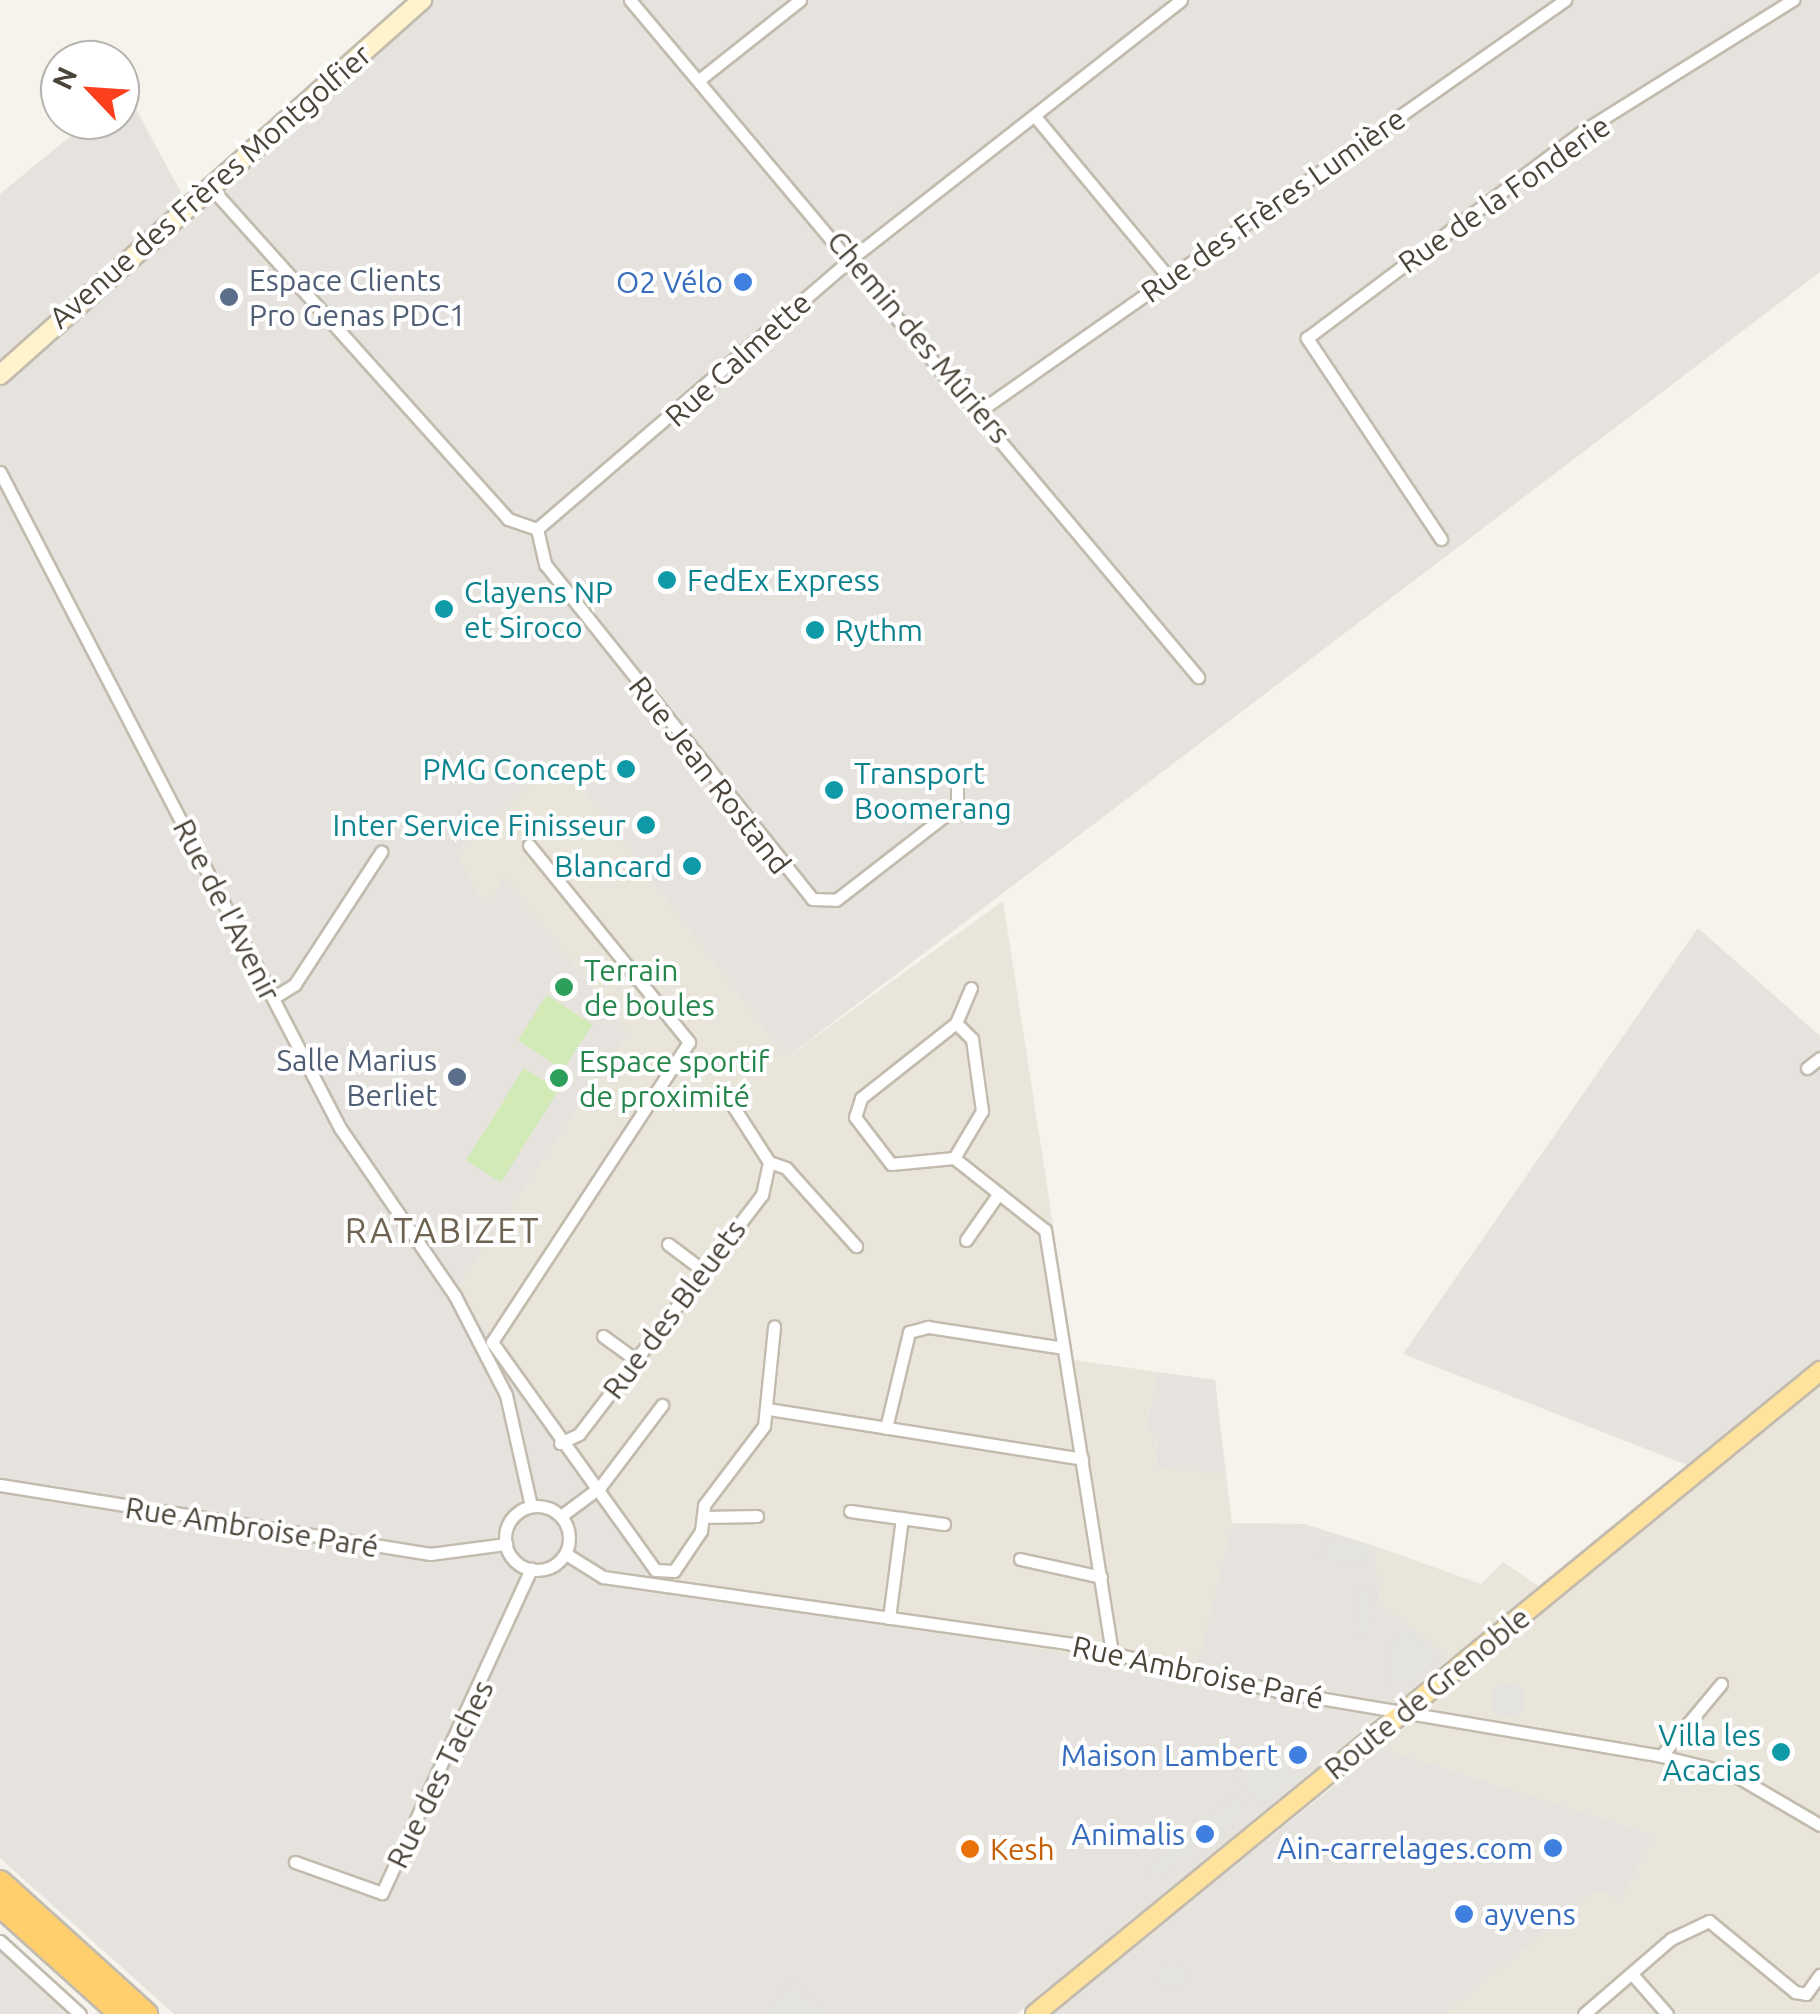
<!DOCTYPE html>
<meta charset="utf-8">
<style>
body{margin:0}
#map{position:relative;width:1820px;height:2014px;overflow:hidden;background:#f6f3ec;font-family:Ubuntu,sans-serif}
div>[style]{position:absolute}
.residential>*{inset:0;background:#eae5da}
.industrial>*{inset:0;background:#e6e2dd}
.green>*{inset:0;background:#d2eab5;transform-origin:0 0}
.parking>*{inset:0;background:#e5e3e0;transform-origin:0 0}
.round{border-radius:50%}
.roads{filter:drop-shadow(2px 0 #c2bbae) drop-shadow(-2px 0 #c2bbae) drop-shadow(0 2px #c2bbae) drop-shadow(0 -2px #c2bbae)}
.street>*{height:11px;margin:-5.5px;padding:0 5.5px;transform-origin:5.5px;border-radius:5.5px;background:#fff}
.street>.ring{margin:-5.5px;padding:0;box-sizing:content-box;background:none;border:11px solid #fff;border-radius:50%}
.secondary>*{height:18px;margin:-9px;padding:0 9px;transform-origin:9px;border-radius:9px;background:#fff3cd}
.primary>*{height:18px;margin:-9px;padding:0 9px;transform-origin:9px;border-radius:9px;background:#ffe39c}
.highway>*{height:22px;margin:-11px;padding:0 11px;transform-origin:11px;border-radius:11px;background:#ffcf6e}
.dots>*{width:28px;height:28px;translate:-50% -50%;box-sizing:border-box;border:5px solid #fff;border-radius:50%}
span{translate:-50% -50%;white-space:nowrap;text-align:center;line-height:1.15;-webkit-text-stroke:8px #fff;paint-order:stroke}
.street-label{font-size:30px;color:#4b4439}
.service-label{font-size:30px;color:#4e5e75}
.left{translate:0 -50%;text-align:left}
.right{translate:-100% -50%;text-align:right}
.shop-label{font-size:30px;color:#366cbe}
.culture-label{font-size:30px;color:#0d838f}
.leisure-label{font-size:30px;color:#27864d}
.food-label{font-size:30px;color:#c56008}
.quarter-label{font-size:35px;color:#6e6250;letter-spacing:2.5px}
.north{position:absolute;left:40px;top:40px;width:100px;height:100px;box-sizing:border-box;background:#fff;border:2px solid #b7b4b0;border-radius:50%;rotate:295deg;font-size:28px;font-weight:700;line-height:40px;text-align:center;color:#4b4439}
.north::after{content:'';display:block;margin:auto;width:35px;height:45px;background:#fc3f1d;clip-path:polygon(50% 0,100% 100%,50% 72%,0 100%)}
</style>
<div id="map">
<div class="residential">
<div style="clip-path:polygon(561px 758px,786px 1058px,1003px 901px,1074px 1360px,1158px 1372px,1146px 1425px,1158px 1438px,1156px 1467px,1226px 1474px,1232px 1523px,1198px 1667px,1121px 1648px,1106px 1661px,657px 1589px,458px 1287px,628px 1034px,504px 878px,487px 906px,455px 853px)"></div>
<div style="clip-path:polygon(1820px 1382px,1820px 2014px,1444px 2014px,1598px 1889px,1621px 1900px,1656px 1835px,1381px 1748px,1468px 1673px,1380px 1602px,1375px 1546px,1481px 1584px,1503px 1562px,1538px 1586px,1687px 1465px,1747px 1441px)"></div>
</div>
<div class="industrial">
<div style="clip-path:polygon(407px 0,1820px 0,1820px 272px,786px 1058px,561px 759px,456px 853px,486px 905px,504px 877px,628px 1034px,458px 1287px,657px 1589px,1105px 1660px,1121px 1648px,1197px 1667px,1232px 1523px,1304px 1524px,1375px 1546px,1380px 1602px,1450px 1658px,1017px 2014px,174px 2014px,0 1858px,0 194px,90px 120px,120px 120px,125px 89px,183px 196px)"></div>
<div style="clip-path:polygon(1698px 928px,1820px 1036px,1820px 1382px,1747px 1441px,1687px 1465px,1403px 1354px)"></div>
<div style="clip-path:polygon(1158px 1372px,1215px 1380px,1226px 1474px,1156px 1468px,1158px 1438px,1146px 1426px)"></div>
<div style="clip-path:polygon(1381px 1748px,1656px 1835px,1621px 1900px,1597px 1890px,1444px 2014px,1051px 2014px)"></div>
<div style="clip-path:polygon(0 1948px,53px 1997px,68px 2014px,0 2014px)"></div>
</div>
<div class="green">
<div style="left:547px;top:995px;width:54px;height:54px;rotate:33deg"></div>
<div style="left:524px;top:1068px;width:41px;height:109px;rotate:32deg"></div>
</div>
<div class="parking">
<div style="clip-path:polygon(1326px 1536px,1369px 1545px,1367px 1564px,1319px 1559px)"></div>
<div style="clip-path:polygon(1354px 1590px,1372px 1591px,1373px 1639px,1353px 1637px)"></div>
<div style="clip-path:polygon(1407px 1626px,1442px 1657px,1400px 1692px,1387px 1677px,1385px 1649px)"></div>
<div class="round" style="left:1491px;top:1683px;width:34px;height:34px"></div>
<div style="left:1273px;top:1748px;width:41px;height:46px;rotate:49deg"></div>
<div style="clip-path:polygon(1236px 1794px,1244px 1809px,1226px 1833px,1149px 1885px,1146px 1869px)"></div>
<div class="round" style="left:1158px;top:1962px;width:28px;height:28px"></div>
<div style="clip-path:polygon(794px 1980px,824px 2014px,765px 2014px)"></div>
</div>
<div class="roads">
<div class="street">
<div style="left:630px;top:0;width:884px;rotate:50deg"></div>
<div style="left:699px;top:80px;width:129px;rotate:-38.4deg"></div>
<div style="left:1038px;top:120px;width:205px;rotate:50.3deg"></div>
<div style="left:213px;top:190px;width:442px;rotate:48.1deg"></div>
<div style="left:508px;top:519px;width:31px;rotate:19deg"></div>
<div style="left:537px;top:529px;width:416px;rotate:-40.7deg"></div>
<div style="left:852px;top:258px;width:418px;rotate:-38.1deg"></div>
<div style="left:981px;top:410px;width:714px;rotate:-35.07deg"></div>
<div style="left:0;top:472px;width:739px;rotate:62.6deg"></div>
<div style="left:340px;top:1128px;width:204px;rotate:55.6deg"></div>
<div style="left:455px;top:1296px;width:111px;rotate:62.7deg"></div>
<div style="left:506px;top:1395px;width:114px;rotate:77.3deg"></div>
<div style="left:537px;top:529px;width:36px;rotate:77deg"></div>
<div style="left:545px;top:564px;width:428px;rotate:51.4deg"></div>
<div style="left:812px;top:899px;width:24px;rotate:2deg"></div>
<div style="left:836px;top:900px;width:153px;rotate:-37.8deg"></div>
<div style="left:957px;top:806px;width:18px;rotate:-90deg"></div>
<div style="left:1441px;top:539px;width:242px;rotate:-123.7deg"></div>
<div style="left:1307px;top:338px;width:345px;rotate:-36.9deg"></div>
<div style="left:1583px;top:131px;width:248px;rotate:-32deg"></div>
<div style="left:529px;top:845px;width:254px;rotate:50.9deg"></div>
<div style="left:689px;top:1042px;width:359px;rotate:123.3deg"></div>
<div style="left:492px;top:1342px;width:280px;rotate:54.4deg"></div>
<div style="left:655px;top:1570px;width:19px;rotate:3deg"></div>
<div style="left:674px;top:1571px;width:48px;rotate:-56deg"></div>
<div style="left:701px;top:1531px;width:26px;rotate:-83deg"></div>
<div style="left:704px;top:1505px;width:99px;rotate:-52.8deg"></div>
<div style="left:764px;top:1426px;width:100px;rotate:-84.2deg"></div>
<div style="left:273px;top:998px;width:26px;rotate:-32deg"></div>
<div style="left:295px;top:984px;width:158px;rotate:-56.9deg"></div>
<div style="left:956px;top:1023px;width:23px;rotate:45deg"></div>
<div style="left:972px;top:1039px;width:73px;rotate:82.1deg"></div>
<div style="left:982px;top:1111px;width:55px;rotate:120.8deg"></div>
<div style="left:954px;top:1158px;width:116px;rotate:38.4deg"></div>
<div style="left:1045px;top:1230px;width:427px;rotate:81deg"></div>
<div style="left:1807px;top:1068px;width:16px;rotate:-38deg"></div>
<div style="left:724px;top:1092px;width:83px;rotate:57.3deg"></div>
<div style="left:769px;top:1162px;width:18px;rotate:19deg"></div>
<div style="left:786px;top:1168px;width:105px;rotate:48.1deg"></div>
<div style="left:954px;top:1158px;width:63px;rotate:174.6deg"></div>
<div style="left:891px;top:1164px;width:59px;rotate:-127.5deg"></div>
<div style="left:855px;top:1117px;width:20px;rotate:-72deg"></div>
<div style="left:861px;top:1098px;width:121px;rotate:-38.3deg"></div>
<div style="left:956px;top:1023px;width:38px;rotate:-67deg"></div>
<div style="left:966px;top:1240px;width:57px;rotate:-54.9deg"></div>
<div style="left:668px;top:1244px;width:45px;rotate:36.9deg"></div>
<div style="left:603px;top:1336px;width:41px;rotate:36deg"></div>
<div style="left:768px;top:1409px;width:318px;rotate:9deg"></div>
<div style="left:886px;top:1428px;width:99px;rotate:-76.5deg"></div>
<div style="left:909px;top:1332px;width:20px;rotate:-15deg"></div>
<div style="left:928px;top:1327px;width:137px;rotate:8.8deg"></div>
<div style="left:560px;top:1443px;width:21px;rotate:-25deg"></div>
<div style="left:579px;top:1434px;width:301px;rotate:-52.6deg"></div>
<div style="left:762px;top:1195px;width:34px;rotate:-78deg"></div>
<div style="left:0;top:1485px;width:436px;rotate:9.1deg"></div>
<div style="left:430px;top:1554px;width:77px;rotate:-7.5deg"></div>
<div class="ring" style="left:505px;top:1506px;width:53px;height:53px"></div>
<div style="left:850px;top:1511px;width:95px;rotate:7.9deg"></div>
<div style="left:561px;top:1516px;width:49px;rotate:-36.6deg"></div>
<div style="left:600px;top:1487px;width:103px;rotate:-52.9deg"></div>
<div style="left:704px;top:1517px;width:53px;rotate:-1.1deg"></div>
<div style="left:566px;top:1554px;width:44px;rotate:31.9deg"></div>
<div style="left:603px;top:1577px;width:473px;rotate:8.1deg"></div>
<div style="left:1071px;top:1644px;width:212px;rotate:12.8deg"></div>
<div style="left:1278px;top:1691px;width:388px;rotate:9.6deg"></div>
<div style="left:1661px;top:1756px;width:72px;rotate:13.7deg"></div>
<div style="left:1731px;top:1773px;width:103px;rotate:30.3deg"></div>
<div style="left:1020px;top:1559px;width:83px;rotate:12.5deg"></div>
<div style="left:889px;top:1618px;width:101px;rotate:-82.6deg"></div>
<div style="left:1661px;top:1756px;width:94px;rotate:-50.2deg"></div>
<div style="left:295px;top:1862px;width:92px;rotate:19.6deg"></div>
<div style="left:382px;top:1893px;width:357px;rotate:-65.3deg"></div>
<div style="left:0;top:1941px;width:108px;rotate:42.4deg"></div>
<div style="left:1632px;top:1974px;width:53px;rotate:48.8deg"></div>
<div style="left:1584px;top:2014px;width:115px;rotate:-40.8deg"></div>
<div style="left:1671px;top:1939px;width:42px;rotate:-25.3deg"></div>
<div style="left:1709px;top:1921px;width:112px;rotate:39.5deg"></div>
<div style="left:1795px;top:1992px;width:11px;rotate:10deg"></div>
<div style="left:1806px;top:1994px;width:24px;rotate:-54deg"></div>
</div>
<div class="secondary">
<div style="left:0;top:375px;width:565px;rotate:-41.63deg"></div>
</div>
<div class="primary">
<div style="left:1035px;top:2014px;width:1015px;rotate:-39.32deg"></div>
</div>
<div class="highway">
<div style="left:0;top:1882px;width:197px;rotate:42.1deg"></div>
<div style="left:0;top:1905px;width:163px;rotate:42deg"></div>
</div>
</div>
<div class="dots">
<div style="left:743px;top:282px;background:#3f7fe0"></div>
<div style="left:229px;top:297px;background:#5c6f8a"></div>
<div style="left:667px;top:580px;background:#0f9aa8"></div>
<div style="left:444px;top:609px;background:#0f9aa8"></div>
<div style="left:815px;top:630px;background:#0f9aa8"></div>
<div style="left:626px;top:769px;background:#0f9aa8"></div>
<div style="left:834px;top:790px;background:#0f9aa8"></div>
<div style="left:646px;top:825px;background:#0f9aa8"></div>
<div style="left:692px;top:866px;background:#0f9aa8"></div>
<div style="left:564px;top:987px;background:#2e9e5b"></div>
<div style="left:457px;top:1077px;background:#5c6f8a"></div>
<div style="left:559px;top:1078px;background:#2e9e5b"></div>
<div style="left:1781px;top:1752px;background:#0f9aa8"></div>
<div style="left:1298px;top:1755px;background:#3f7fe0"></div>
<div style="left:1205px;top:1834px;background:#3f7fe0"></div>
<div style="left:1553px;top:1848px;background:#3f7fe0"></div>
<div style="left:970px;top:1849px;background:#e8710a"></div>
<div style="left:1464px;top:1914px;background:#3f7fe0"></div>
</div>
<div class="street-label">
<span style="left:210px;top:186px;rotate:-41deg">Avenue des Frères Montgolfier</span>
<span style="left:1504px;top:194px;rotate:-35deg">Rue de la Fonderie</span>
<span style="left:1273px;top:205px;rotate:-35deg">Rue des Frères Lumière</span>
<span style="left:919px;top:337px;rotate:50deg">Chemin des Mûriers</span>
<span style="left:738px;top:359px;rotate:-42deg">Rue Calmette</span>
<span style="left:710px;top:775px;rotate:52deg">Rue Jean Rostand</span>
<span style="left:227px;top:910px;rotate:63deg">Rue de l'Avenir</span>
<span style="left:674px;top:1309px;rotate:-53deg">Rue des Bleuets</span>
<span style="left:252px;top:1527px;rotate:9deg">Rue Ambroise Paré</span>
<span style="left:1198px;top:1672px;rotate:12deg">Rue Ambroise Paré</span>
<span style="left:1427px;top:1693px;rotate:-39deg">Route de Grenoble</span>
<span style="left:440px;top:1774px;rotate:-64deg">Rue des Taches</span>
</div>
<div class="service-label">
<span class="left" style="left:249px;top:297px">Espace Clients<br>Pro Genas PDC1</span>
<span class="right" style="left:437px;top:1077px">Salle Marius<br>Berliet</span>
</div>
<div class="shop-label">
<span class="right" style="left:723px;top:282px">O2 Vélo</span>
<span class="right" style="left:1278px;top:1755px">Maison Lambert</span>
<span class="right" style="left:1185px;top:1834px">Animalis</span>
<span class="right" style="left:1533px;top:1848px">Ain-carrelages.com</span>
<span class="left" style="left:1484px;top:1914px">ayvens</span>
</div>
<div class="culture-label">
<span class="left" style="left:687px;top:580px">FedEx Express</span>
<span class="left" style="left:464px;top:609px">Clayens NP<br>et Siroco</span>
<span class="left" style="left:835px;top:630px">Rythm</span>
<span class="right" style="left:606px;top:769px">PMG Concept</span>
<span class="left" style="left:854px;top:790px">Transport<br>Boomerang</span>
<span class="right" style="left:626px;top:825px">Inter Service Finisseur</span>
<span class="right" style="left:672px;top:866px">Blancard</span>
<span class="right" style="left:1761px;top:1752px">Villa les<br>Acacias</span>
</div>
<div class="leisure-label">
<span class="left" style="left:584px;top:987px">Terrain<br>de boules</span>
<span class="left" style="left:579px;top:1078px">Espace sportif<br>de proximité</span>
</div>
<div class="food-label">
<span class="left" style="left:990px;top:1849px">Kesh</span>
</div>
<div class="quarter-label">
<span style="left:443px;top:1230px">RATABIZET</span>
</div>
<div class="north">N</div>
</div>
